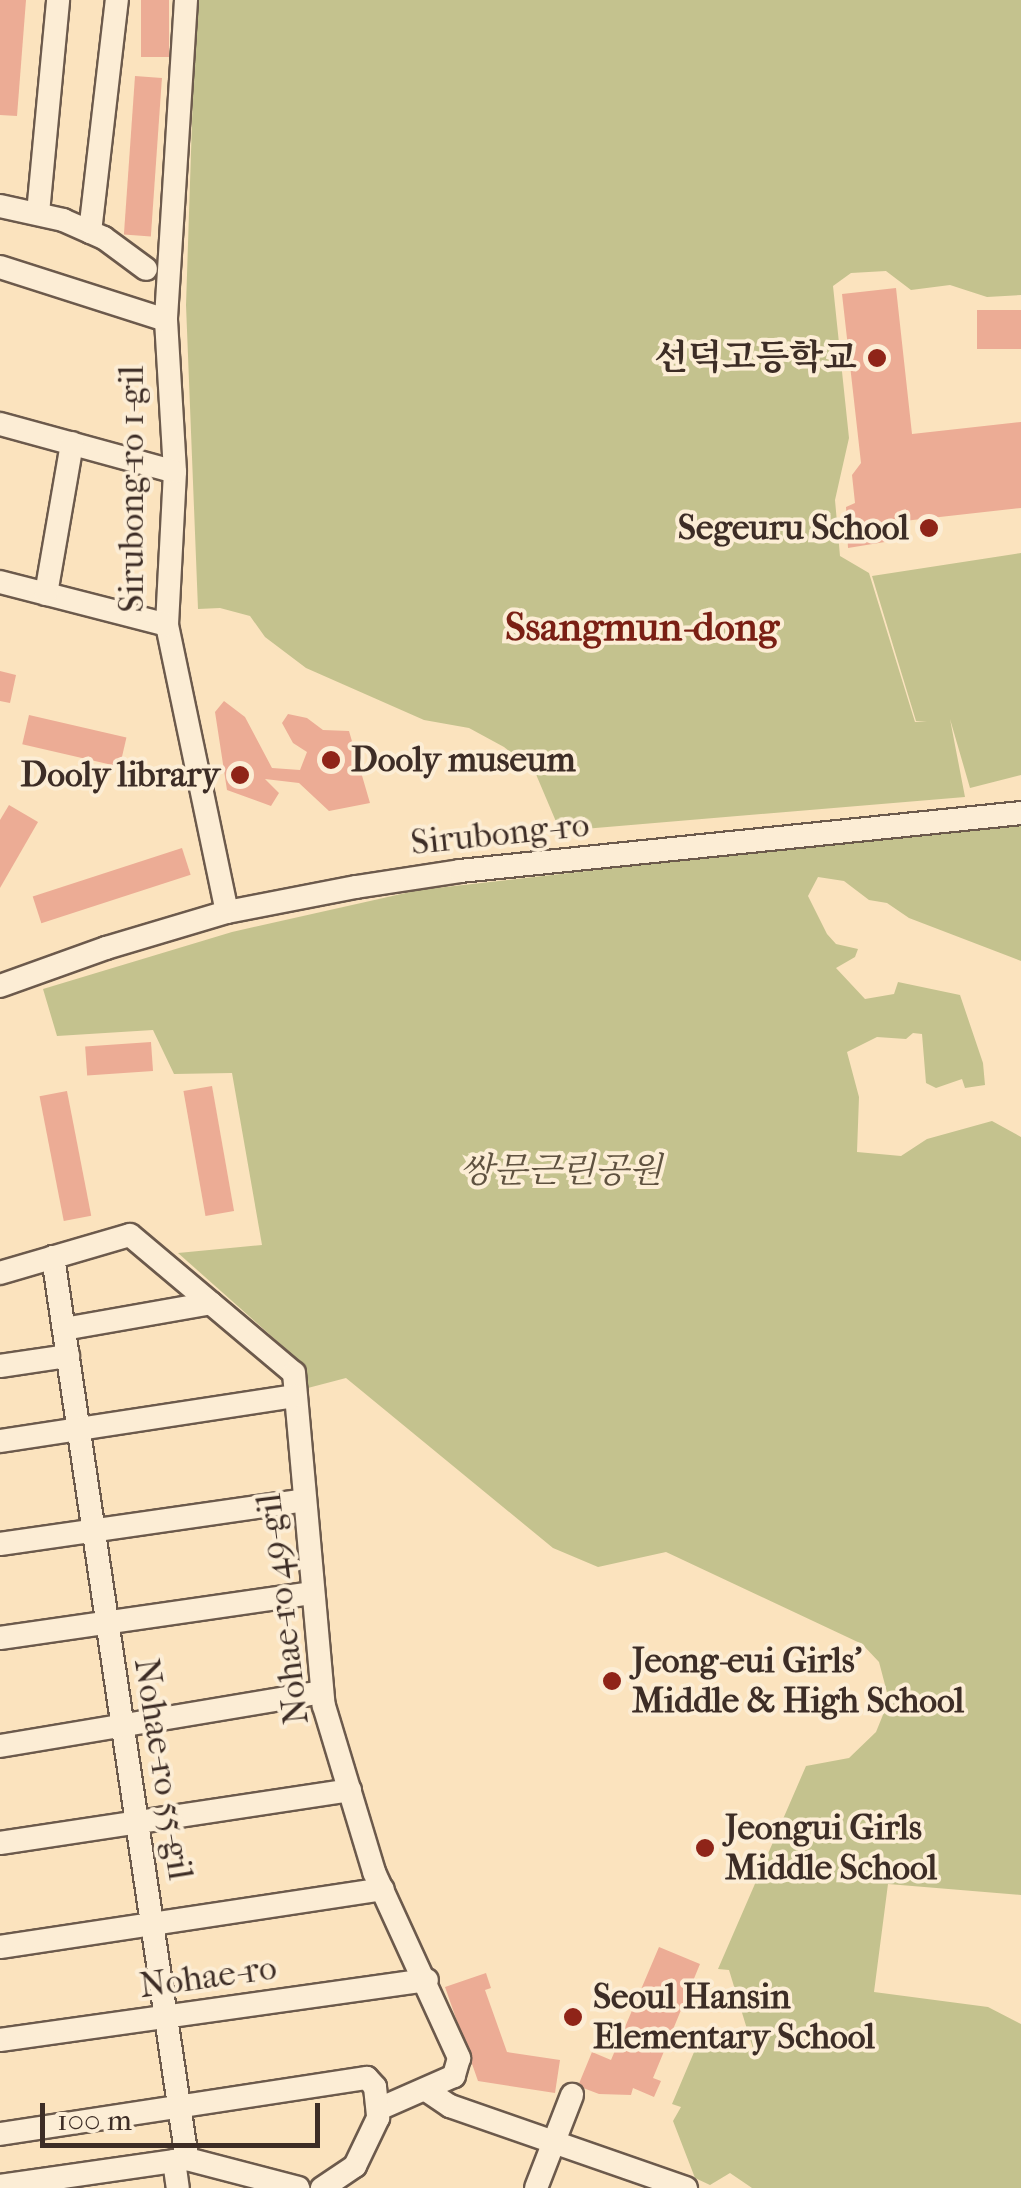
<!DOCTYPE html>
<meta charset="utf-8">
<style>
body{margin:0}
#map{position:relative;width:1021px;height:2188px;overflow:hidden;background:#fbe3be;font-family:"IM FELL French Canon","Noto Serif KR",serif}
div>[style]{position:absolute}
.green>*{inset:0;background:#c4c28e}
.building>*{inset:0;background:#ecac95;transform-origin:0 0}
.roads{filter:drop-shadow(2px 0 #6c5a4c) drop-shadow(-2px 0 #6c5a4c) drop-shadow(0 2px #6c5a4c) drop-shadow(0 -2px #6c5a4c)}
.minor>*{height:22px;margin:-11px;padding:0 11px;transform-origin:11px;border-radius:11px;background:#fcedd5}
.dots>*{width:28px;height:28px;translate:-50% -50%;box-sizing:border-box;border:5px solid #fcedd5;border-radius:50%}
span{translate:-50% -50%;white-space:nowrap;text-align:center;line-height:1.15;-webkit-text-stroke:8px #fcedd5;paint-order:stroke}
.poi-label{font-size:35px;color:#3d2d26;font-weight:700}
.right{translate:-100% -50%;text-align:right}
.left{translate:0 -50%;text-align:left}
.street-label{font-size:35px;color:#3d2d26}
.park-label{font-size:35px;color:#5f5240;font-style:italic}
.quarter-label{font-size:40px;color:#7a1f14;font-weight:700}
.scale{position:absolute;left:40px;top:2103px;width:280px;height:45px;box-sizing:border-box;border:5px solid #3d2d26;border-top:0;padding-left:12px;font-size:30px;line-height:35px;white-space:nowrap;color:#3d2d26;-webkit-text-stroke:8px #fcedd5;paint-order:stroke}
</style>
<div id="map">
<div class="green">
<div style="clip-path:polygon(196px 0,1021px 0,1021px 295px,987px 297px,950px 285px,911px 290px,886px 271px,851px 273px,833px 286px,849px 438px,835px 500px,840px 556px,869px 573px,915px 722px,927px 721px,916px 721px,872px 576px,1021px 553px,1021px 775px,970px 788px,950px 719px,965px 797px,560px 831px,535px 772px,504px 747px,469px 728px,424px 720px,306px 668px,265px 637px,250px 616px,220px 608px,198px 609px,186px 305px)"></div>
<div style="clip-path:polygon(1021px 822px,1021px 961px,909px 918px,887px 903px,869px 900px,844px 881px,818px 877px,808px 896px,827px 934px,836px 944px,858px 949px,855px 957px,836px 968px,865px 999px,894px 994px,898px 982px,960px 995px,983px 1063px,985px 1085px,965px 1088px,962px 1079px,936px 1088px,926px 1083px,922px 1034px,913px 1033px,906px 1039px,877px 1037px,847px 1052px,859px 1097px,857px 1152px,901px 1156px,927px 1139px,992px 1121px,1021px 1137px,1021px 1895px,888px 1884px,874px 1992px,988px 2007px,1021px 2024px,1021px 2188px,752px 2188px,730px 2173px,710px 2185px,695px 2178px,673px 2121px,681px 2107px,672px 2104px,700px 2038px,727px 2036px,754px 2052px,729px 1970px,718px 1969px,806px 1766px,849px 1758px,876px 1732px,889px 1700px,879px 1662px,862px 1644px,666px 1552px,598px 1567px,553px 1548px,346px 1378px,304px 1389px,304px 1365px,178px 1253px,262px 1245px,232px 1073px,174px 1074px,153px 1030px,57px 1036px,43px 989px,232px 932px,419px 890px)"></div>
</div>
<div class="building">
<div style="clip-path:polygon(0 0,26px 0,17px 116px,0 115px)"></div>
<div style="left:141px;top:0;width:28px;height:57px"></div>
<div style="left:135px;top:76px;width:27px;height:159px;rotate:4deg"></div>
<div style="clip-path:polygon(896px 288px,912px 434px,1021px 422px,1021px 508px,895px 522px,897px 540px,848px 548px,846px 507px,855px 503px,852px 475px,861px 463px,842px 294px)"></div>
<div style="left:1021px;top:310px;width:39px;height:44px;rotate:90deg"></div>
<div style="clip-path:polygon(0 671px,16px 675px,10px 703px,0 701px)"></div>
<div style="clip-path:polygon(224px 701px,245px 717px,272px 768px,300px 770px,307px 752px,293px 743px,282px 723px,288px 714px,307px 718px,323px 730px,349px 731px,370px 803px,329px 811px,299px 783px,265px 779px,279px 793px,271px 806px,227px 790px,215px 712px)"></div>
<div style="left:29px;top:715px;width:100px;height:30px;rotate:13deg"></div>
<div style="clip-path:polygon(9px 805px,38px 822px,0 888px,0 820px)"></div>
<div style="left:182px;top:848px;width:28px;height:157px;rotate:72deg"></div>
<div style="left:151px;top:1042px;width:29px;height:66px;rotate:86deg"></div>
<div style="left:212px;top:1086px;width:127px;height:29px;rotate:80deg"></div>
<div style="left:67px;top:1091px;width:127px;height:28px;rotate:79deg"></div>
<div style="clip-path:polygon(659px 1947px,700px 1964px,653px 2078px,661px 2081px,654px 2097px,633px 2088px,631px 2095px,599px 2094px,578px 2086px,592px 2052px,611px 2060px)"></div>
<div style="clip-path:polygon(486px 1973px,491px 1988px,485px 1990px,507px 2052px,560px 2060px,555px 2093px,478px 2081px,445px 1987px)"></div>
</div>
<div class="roads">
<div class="minor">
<div style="left:186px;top:0;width:321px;rotate:93.6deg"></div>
<div style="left:166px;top:320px;width:152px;rotate:86.6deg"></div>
<div style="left:175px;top:472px;width:153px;rotate:93deg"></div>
<div style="left:167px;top:625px;width:293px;rotate:78.2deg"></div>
<div style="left:0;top:206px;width:65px;rotate:12.5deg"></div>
<div style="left:63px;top:220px;width:45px;rotate:23.7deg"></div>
<div style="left:104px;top:238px;width:52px;rotate:36.4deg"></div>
<div style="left:38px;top:213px;width:214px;rotate:-84.6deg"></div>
<div style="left:90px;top:232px;width:234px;rotate:-83.4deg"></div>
<div style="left:0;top:267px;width:174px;rotate:17.7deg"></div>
<div style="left:0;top:424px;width:181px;rotate:15.3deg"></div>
<div style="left:0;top:582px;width:172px;rotate:14.4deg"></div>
<div style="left:46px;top:594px;width:153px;rotate:-80.2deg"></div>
<div style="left:0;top:986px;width:113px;rotate:-19.7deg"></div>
<div style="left:106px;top:948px;width:126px;rotate:-16.6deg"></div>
<div style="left:227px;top:912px;width:131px;rotate:-11deg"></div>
<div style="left:356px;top:887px;width:105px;rotate:-8.7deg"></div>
<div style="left:460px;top:871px;width:564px;rotate:-5.9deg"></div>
<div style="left:53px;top:1257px;width:912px;rotate:81.55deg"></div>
<div style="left:0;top:1273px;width:135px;rotate:-16.3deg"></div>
<div style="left:130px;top:1235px;width:214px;rotate:40.1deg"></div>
<div style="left:294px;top:1373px;width:334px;rotate:84.9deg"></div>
<div style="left:324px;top:1706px;width:173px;rotate:73.2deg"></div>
<div style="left:374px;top:1872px;width:205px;rotate:65.4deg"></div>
<div style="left:459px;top:2058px;width:19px;rotate:106deg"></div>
<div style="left:454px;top:2076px;width:82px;rotate:156.3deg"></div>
<div style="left:64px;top:1329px;width:149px;rotate:-10deg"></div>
<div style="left:0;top:1366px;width:69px;rotate:-8.4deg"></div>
<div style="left:0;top:1441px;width:298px;rotate:-8.7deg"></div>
<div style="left:0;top:1544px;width:308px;rotate:-8.2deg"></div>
<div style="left:0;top:1638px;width:316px;rotate:-8.2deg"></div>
<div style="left:0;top:1746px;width:326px;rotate:-9.5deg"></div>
<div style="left:0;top:1843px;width:354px;rotate:-8.6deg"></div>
<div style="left:0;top:1947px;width:387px;rotate:-8.6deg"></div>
<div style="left:0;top:2040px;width:431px;rotate:-8deg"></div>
<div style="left:426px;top:2090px;width:29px;rotate:34deg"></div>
<div style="left:450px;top:2106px;width:250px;rotate:19.2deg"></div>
<div style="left:0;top:2134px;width:371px;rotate:-8.7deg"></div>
<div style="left:367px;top:2078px;width:12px;rotate:48deg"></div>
<div style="left:375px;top:2087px;width:31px;rotate:84deg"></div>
<div style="left:378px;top:2118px;width:53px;rotate:115.6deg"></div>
<div style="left:355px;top:2166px;width:40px;rotate:146deg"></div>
<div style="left:174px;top:2161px;width:27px;rotate:82deg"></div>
<div style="left:0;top:2186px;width:189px;rotate:-8.2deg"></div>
<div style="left:187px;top:2159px;width:115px;rotate:14.6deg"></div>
<div style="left:536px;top:2188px;width:100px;rotate:-68.8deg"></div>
</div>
</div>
<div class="dots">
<div style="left:877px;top:358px;background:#8f2418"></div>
<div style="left:929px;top:528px;background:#8f2418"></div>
<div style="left:331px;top:760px;background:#8f2418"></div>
<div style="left:240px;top:775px;background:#8f2418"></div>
<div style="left:612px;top:1681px;background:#8f2418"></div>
<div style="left:705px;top:1848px;background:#8f2418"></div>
<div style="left:573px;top:2017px;background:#8f2418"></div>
</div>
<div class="poi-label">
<span class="right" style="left:857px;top:358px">선덕고등학교</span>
<span class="right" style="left:909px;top:528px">Segeuru School</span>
<span class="left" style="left:351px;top:760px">Dooly museum</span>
<span class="right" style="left:220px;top:775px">Dooly library</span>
<span class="left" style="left:632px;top:1681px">Jeong-eui Girls'<br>Middle &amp; High School</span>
<span class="left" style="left:725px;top:1848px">Jeongui Girls<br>Middle School</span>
<span class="left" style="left:593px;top:2017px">Seoul Hansin<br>Elementary School</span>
</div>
<div class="street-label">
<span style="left:132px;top:489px;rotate:-90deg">Sirubong-ro 1-gil</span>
<span style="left:500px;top:834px;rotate:-6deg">Sirubong-ro</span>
<span style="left:283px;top:1609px;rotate:-97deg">Nohae-ro 49-gil</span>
<span style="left:163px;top:1769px;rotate:81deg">Nohae-ro 55-gil</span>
<span style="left:208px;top:1977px;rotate:-8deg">Nohae-ro</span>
</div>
<div class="park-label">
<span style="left:561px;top:1171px">쌍문근린공원</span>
</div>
<div class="quarter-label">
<span style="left:642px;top:627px">Ssangmun-dong</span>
</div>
<div class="scale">100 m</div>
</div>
